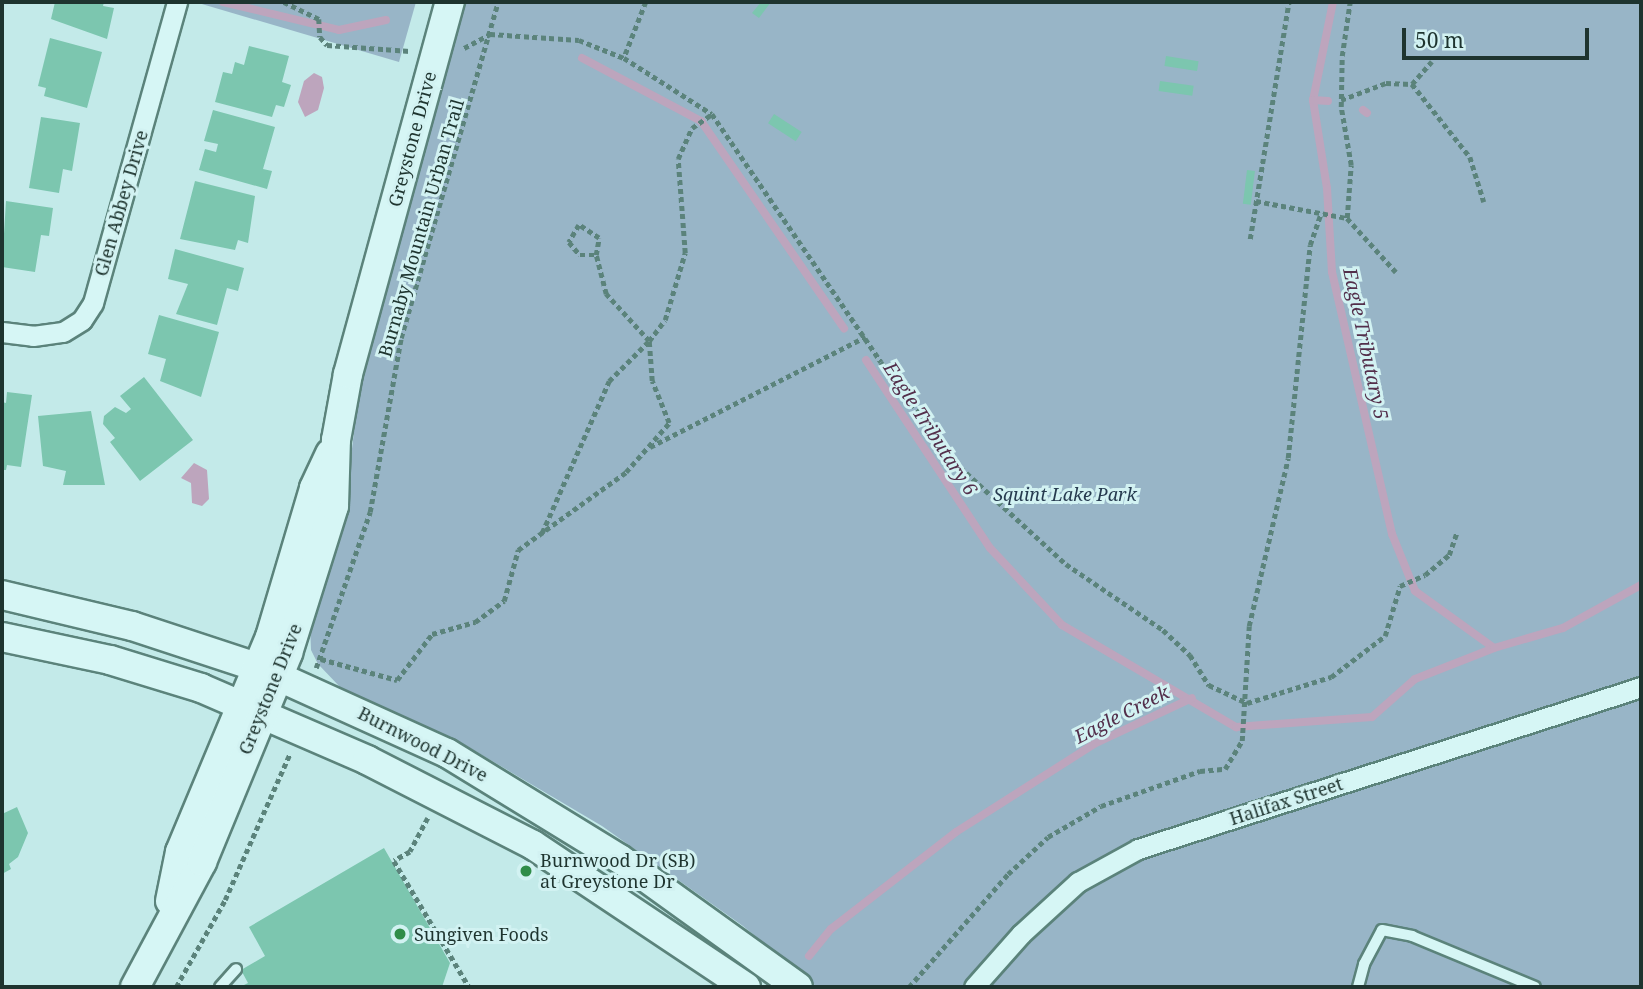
<!DOCTYPE html>
<style>
body{margin:0}
#map{position:relative;width:1643px;height:989px;overflow:hidden;background:#c3eae9;font-family:"Noto Serif",serif}
div>[style]{position:absolute}
.green>*{inset:0;background:#98b5c7}
.water>*{inset:0;background:#bda5bd}
.stream>*{height:8px;margin:-4px;padding:0 4px;transform-origin:4px;border-radius:4px;background:#bda5bd}
.building>*{inset:0;background:#7cc6af;transform-origin:0 0}
.path>*{height:4.5px;margin-top:-2.25px;transform-origin:0;background:repeating-linear-gradient(90deg,#5b837b 0 5px,transparent 0 8.5px)}
.roads{filter:drop-shadow(2px 0 #5b837b) drop-shadow(-2px 0 #5b837b) drop-shadow(0 2px #5b837b) drop-shadow(0 -2px #5b837b)}
.lane>*{height:10px;margin:-5px;padding:0 5px;transform-origin:5px;border-radius:5px;background:#d6f6f5}
.street>*{height:19px;margin:-9.5px;padding:0 9.5px;transform-origin:9.5px;border-radius:9.5px;background:#d6f6f5}
.secondary>*{height:28px;margin:-14px;padding:0 14px;transform-origin:14px;border-radius:14px;background:#d6f6f5}
.dots>*{width:19px;height:19px;translate:-50% -50%;box-sizing:border-box;border:4px solid #d2f2f2;border-radius:50%}
span{translate:-50% -50%;white-space:nowrap;text-align:center;line-height:1.15;-webkit-text-stroke:6px #d2f2f2;paint-order:stroke}
.street-label{font-size:18px;color:#1e342f}
.park-label{font-size:18px;color:#263a4f;font-style:italic}
.poi-label{font-size:18px;color:#1e342f}
.left{translate:0 -50%;text-align:left}
.water-label{font-size:19px;color:#532f4b;font-style:italic}
.frame{position:absolute;inset:0;border:4px solid #1e342f;pointer-events:none}
.scale{position:absolute;left:1402px;top:28px;width:187px;height:32px;box-sizing:border-box;border:4px solid #1e342f;border-top:0;padding-left:9px;font-size:21px;line-height:24px;white-space:nowrap;color:#1e342f;-webkit-text-stroke:5px #d2f2f2;paint-order:stroke}
</style>
<div id="map">
<div class="green">
<div style="clip-path:polygon(195px 2px,416px 2px,399px 62px)"></div>
<div style="clip-path:polygon(465px 2px,1641px 2px,1641px 987px,817px 987px,743px 926px,602px 826px,460px 742px,340px 687px,318px 664px,311px 650px,310px 625px,349px 474px,358px 398px)"></div>
</div>
<div class="water">
<div style="clip-path:polygon(314px 73px,322px 77px,324px 88px,318px 110px,305px 117px,298px 102px,304px 81px)"></div>
<div style="clip-path:polygon(194px 463px,207px 470px,209px 499px,202px 506px,192px 503px,191px 483px,181px 478px)"></div>
</div>
<div class="stream">
<div style="left:223px;top:2px;width:119px;rotate:13.6deg"></div>
<div style="left:339px;top:30px;width:48px;rotate:-12deg"></div>
<div style="left:1333px;top:2px;width:100px;rotate:101.5deg"></div>
<div style="left:1313px;top:100px;width:89px;rotate:81deg"></div>
<div style="left:1327px;top:188px;width:84px;rotate:86.6deg"></div>
<div style="left:1332px;top:272px;width:269px;rotate:77.1deg"></div>
<div style="left:1392px;top:534px;width:61px;rotate:68deg"></div>
<div style="left:1415px;top:591px;width:97px;rotate:35.8deg"></div>
<div style="left:582px;top:58px;width:135px;rotate:27.9deg"></div>
<div style="left:701px;top:121px;width:252px;rotate:55.4deg"></div>
<div style="left:1313px;top:100px;width:15px;rotate:4deg"></div>
<div style="left:1363px;top:110px;width:5px;rotate:37deg"></div>
<div style="left:866px;top:360px;width:225px;rotate:56.6deg"></div>
<div style="left:990px;top:548px;width:105px;rotate:46.9deg"></div>
<div style="left:1062px;top:625px;width:202px;rotate:30.4deg"></div>
<div style="left:1236px;top:727px;width:136px;rotate:-4.2deg"></div>
<div style="left:1372px;top:717px;width:57px;rotate:-41.5deg"></div>
<div style="left:1415px;top:679px;width:85px;rotate:-21.4deg"></div>
<div style="left:1494px;top:648px;width:72px;rotate:-16.2deg"></div>
<div style="left:1563px;top:628px;width:89px;rotate:-28.9deg"></div>
<div style="left:809px;top:956px;width:35px;rotate:-51deg"></div>
<div style="left:831px;top:929px;width:158px;rotate:-37.8deg"></div>
<div style="left:956px;top:832px;width:164px;rotate:-32.5deg"></div>
<div style="left:1094px;top:744px;width:108px;rotate:-25.1deg"></div>
</div>
<div class="building">
<div style="clip-path:polygon(55px 2px,104px 2px,103px 6px,114px 8px,107px 39px,51px 19px)"></div>
<div style="clip-path:polygon(761px 2px,771px 2px,759px 18px,752px 13px)"></div>
<div style="clip-path:polygon(50px 38px,102px 52px,87px 108px,44px 96px,46px 88px,38px 86px)"></div>
<div style="clip-path:polygon(249px 46px,289px 56px,282px 82px,291px 85px,284px 107px,276px 105px,272px 117px,215px 102px,223px 72px,232px 74px,235px 62px,244px 65px)"></div>
<div style="left:1166px;top:56px;width:33px;height:10px;rotate:9deg"></div>
<div style="left:1160px;top:81px;width:34px;height:10px;rotate:8deg"></div>
<div style="clip-path:polygon(213px 110px,275px 127px,263px 169px,272px 171px,267px 189px,199px 170px,205px 149px,216px 152px,218px 144px,204px 141px)"></div>
<div style="left:774px;top:114px;width:33px;height:11px;rotate:33deg"></div>
<div style="clip-path:polygon(41px 117px,80px 123px,72px 171px,63px 169px,59px 193px,29px 188px)"></div>
<div style="left:1247px;top:170px;width:8px;height:34px;rotate:7deg"></div>
<div style="clip-path:polygon(195px 181px,255px 196px,248px 243px,238px 240px,235px 250px,180px 239px)"></div>
<div style="clip-path:polygon(6px 201px,53px 208px,49px 236px,41px 235px,35px 272px,2px 267px)"></div>
<div style="clip-path:polygon(175px 249px,244px 268px,238px 291px,227px 288px,217px 325px,176px 314px,188px 284px,168px 279px)"></div>
<div style="clip-path:polygon(159px 315px,219px 332px,201px 397px,160px 381px,166px 359px,148px 354px)"></div>
<div style="clip-path:polygon(144px 377px,193px 440px,140px 481px,110px 442px,115px 438px,103px 424px,104px 416px,115px 407px,126px 413px,131px 409px,120px 396px)"></div>
<div style="clip-path:polygon(7px 392px,32px 395px,21px 467px,7px 465px,6px 470px,2px 470px,2px 402px,6px 403px)"></div>
<div style="clip-path:polygon(91px 411px,105px 485px,63px 485px,66px 471px,43px 466px,38px 416px)"></div>
<div style="clip-path:polygon(17px 807px,28px 833px,18px 857px,9px 864px,11px 869px,2px 874px,2px 814px)"></div>
<div style="clip-path:polygon(384px 848px,450px 963px,442px 987px,240px 987px,248px 983px,241px 970px,265px 956px,249px 927px)"></div>
</div>
<div class="path">
<div style="left:284px;top:2px;width:39px;rotate:26deg"></div>
<div style="left:319px;top:19px;width:18px;rotate:87deg"></div>
<div style="left:320px;top:37px;width:11px;rotate:49deg"></div>
<div style="left:327px;top:45px;width:83px;rotate:4.1deg"></div>
<div style="left:646px;top:2px;width:60px;rotate:111.4deg"></div>
<div style="left:624px;top:58px;width:104px;rotate:32.5deg"></div>
<div style="left:712px;top:114px;width:300px;rotate:55.7deg"></div>
<div style="left:881px;top:362px;width:131px;rotate:53deg"></div>
<div style="left:960px;top:467px;width:144px;rotate:42.5deg"></div>
<div style="left:1066px;top:564px;width:117px;rotate:34.2deg"></div>
<div style="left:1163px;top:630px;width:37px;rotate:43deg"></div>
<div style="left:1190px;top:655px;width:36px;rotate:58deg"></div>
<div style="left:1209px;top:685px;width:42px;rotate:25.3deg"></div>
<div style="left:1247px;top:703px;width:88px;rotate:-17.2deg"></div>
<div style="left:1331px;top:677px;width:68px;rotate:-37.2deg"></div>
<div style="left:1385px;top:636px;width:52px;rotate:-73.3deg"></div>
<div style="left:1400px;top:586px;width:27px;rotate:-24deg"></div>
<div style="left:1425px;top:575px;width:31px;rotate:-40deg"></div>
<div style="left:1449px;top:555px;width:24px;rotate:-71deg"></div>
<div style="left:464px;top:48px;width:30px;rotate:-28deg"></div>
<div style="left:490px;top:34px;width:89px;rotate:3.9deg"></div>
<div style="left:579px;top:40px;width:48px;rotate:21.8deg"></div>
<div style="left:1412px;top:84px;width:30px;rotate:-49deg"></div>
<div style="left:1341px;top:100px;width:48px;rotate:-20.7deg"></div>
<div style="left:1386px;top:83px;width:26px;rotate:2deg"></div>
<div style="left:1412px;top:84px;width:93px;rotate:51.5deg"></div>
<div style="left:1470px;top:157px;width:47px;rotate:72.7deg"></div>
<div style="left:1256px;top:201px;width:93px;rotate:10.6deg"></div>
<div style="left:1347px;top:218px;width:73px;rotate:47.8deg"></div>
<div style="left:1347px;top:218px;width:53px;rotate:-85.7deg"></div>
<div style="left:1351px;top:165px;width:59px;rotate:-99.8deg"></div>
<div style="left:1341px;top:107px;width:51px;rotate:-88.9deg"></div>
<div style="left:1342px;top:56px;width:55px;rotate:-81.6deg"></div>
<div style="left:1250px;top:239px;width:240px;rotate:-80.7deg"></div>
<div style="left:650px;top:447px;width:242px;rotate:-27.1deg"></div>
<div style="left:542px;top:533px;width:166px;rotate:-66.2deg"></div>
<div style="left:609px;top:381px;width:57px;rotate:-45deg"></div>
<div style="left:649px;top:341px;width:64px;rotate:-132.5deg"></div>
<div style="left:606px;top:294px;width:40px;rotate:-104.4deg"></div>
<div style="left:596px;top:255px;width:17px;rotate:-80deg"></div>
<div style="left:599px;top:238px;width:24px;rotate:-147deg"></div>
<div style="left:579px;top:225px;width:20px;rotate:120deg"></div>
<div style="left:569px;top:242px;width:17px;rotate:50deg"></div>
<div style="left:580px;top:255px;width:16px"></div>
<div style="left:321px;top:659px;width:79px;rotate:15.4deg"></div>
<div style="left:397px;top:680px;width:58px;rotate:-52.7deg"></div>
<div style="left:432px;top:634px;width:45px;rotate:-15.6deg"></div>
<div style="left:475px;top:622px;width:36px;rotate:-36deg"></div>
<div style="left:504px;top:601px;width:53px;rotate:-74.6deg"></div>
<div style="left:518px;top:550px;width:133px;rotate:-35.8deg"></div>
<div style="left:626px;top:472px;width:65px;rotate:-48.7deg"></div>
<div style="left:669px;top:423px;width:45px;rotate:-112deg"></div>
<div style="left:652px;top:381px;width:40px;rotate:-94.3deg"></div>
<div style="left:649px;top:341px;width:26px;rotate:-53deg"></div>
<div style="left:665px;top:320px;width:70px;rotate:-73.4deg"></div>
<div style="left:685px;top:253px;width:94px;rotate:-94.3deg"></div>
<div style="left:678px;top:159px;width:34px;rotate:-66deg"></div>
<div style="left:692px;top:128px;width:24px;rotate:-35deg"></div>
<div style="left:316px;top:668px;width:165px;rotate:-70.9deg"></div>
<div style="left:370px;top:512px;width:177px;rotate:-79.9deg"></div>
<div style="left:401px;top:338px;width:350px;rotate:-73.9deg"></div>
<div style="left:428px;top:818px;width:38px;rotate:118deg"></div>
<div style="left:410px;top:852px;width:18px;rotate:151deg"></div>
<div style="left:394px;top:861px;width:147px;rotate:59.2deg"></div>
<div style="left:176px;top:987px;width:100px;rotate:-60.6deg"></div>
<div style="left:225px;top:900px;width:161px;rotate:-66.1deg"></div>
<div style="left:909px;top:987px;width:150px;rotate:-48.8deg"></div>
<div style="left:1008px;top:874px;width:54px;rotate:-42.8deg"></div>
<div style="left:1048px;top:837px;width:61px;rotate:-30.3deg"></div>
<div style="left:1101px;top:806px;width:105px;rotate:-19.5deg"></div>
<div style="left:1200px;top:771px;width:25px;rotate:-5deg"></div>
<div style="left:1225px;top:769px;width:33px;rotate:-59deg"></div>
<div style="left:1242px;top:741px;width:115px;rotate:-86.5deg"></div>
<div style="left:1249px;top:626px;width:172px;rotate:-76.9deg"></div>
<div style="left:1288px;top:458px;width:214px;rotate:-84.1deg"></div>
<div style="left:1310px;top:245px;width:34px;rotate:-71deg"></div>
</div>
<div class="roads">
<div class="lane">
<div style="left:220px;top:987px;width:24px;rotate:-48deg"></div>
<div style="left:1358px;top:987px;width:24px;rotate:-75deg"></div>
<div style="left:1364px;top:964px;width:38px;rotate:-62deg"></div>
<div style="left:1382px;top:930px;width:31px;rotate:11deg"></div>
<div style="left:1412px;top:936px;width:133px;rotate:22.5deg"></div>
</div>
<div class="street">
<div style="left:2px;top:332px;width:31px;rotate:7deg"></div>
<div style="left:33px;top:336px;width:30px;rotate:-8deg"></div>
<div style="left:63px;top:332px;width:22px;rotate:-32deg"></div>
<div style="left:82px;top:320px;width:20px;rotate:-57deg"></div>
<div style="left:93px;top:303px;width:313px;rotate:-74.4deg"></div>
<div style="left:974px;top:987px;width:71px;rotate:-48.4deg"></div>
<div style="left:1021px;top:934px;width:77px;rotate:-42.4deg"></div>
<div style="left:1078px;top:882px;width:68px;rotate:-28.8deg"></div>
<div style="left:1138px;top:849px;width:528px;rotate:-17.85deg"></div>
</div>
<div class="secondary">
<div style="left:2px;top:595px;width:134px;rotate:13.4deg"></div>
<div style="left:132px;top:626px;width:132px;rotate:18.2deg"></div>
<div style="left:257px;top:667px;width:209px;rotate:24.4deg"></div>
<div style="left:447px;top:753px;width:203px;rotate:31.5deg"></div>
<div style="left:620px;top:859px;width:219px;rotate:35.7deg"></div>
<div style="left:2px;top:637px;width:110px;rotate:12deg"></div>
<div style="left:110px;top:660px;width:95px;rotate:17.1deg"></div>
<div style="left:201px;top:688px;width:181px;rotate:23.4deg"></div>
<div style="left:367px;top:760px;width:186px;rotate:27.1deg"></div>
<div style="left:533px;top:845px;width:256px;rotate:33.7deg"></div>
<div style="left:170px;top:901px;width:50px;rotate:-78.5deg"></div>
<div style="left:180px;top:852px;width:233px;rotate:-67.3deg"></div>
<div style="left:270px;top:637px;width:155px;rotate:-73.5deg"></div>
<div style="left:314px;top:488px;width:38px;rotate:-65deg"></div>
<div style="left:135px;top:987px;width:142px;rotate:-61.8deg"></div>
<div style="left:202px;top:862px;width:226px;rotate:-67.6deg"></div>
<div style="left:288px;top:653px;width:154px;rotate:-72.6deg"></div>
<div style="left:334px;top:506px;width:66px;rotate:-88.3deg"></div>
<div style="left:336px;top:440px;width:67px;rotate:-79.7deg"></div>
<div style="left:348px;top:374px;width:386px;rotate:-74.7deg"></div>
</div>
</div>
<div class="dots">
<div style="left:526px;top:871px;background:#308d49"></div>
<div style="left:400px;top:934px;background:#308d49"></div>
</div>
<div class="street-label">
<span style="left:412px;top:139px;rotate:-75deg">Greystone Drive</span>
<span style="left:121px;top:203px;rotate:-74deg">Glen Abbey Drive</span>
<span style="left:421px;top:228px;rotate:-74deg">Burnaby Mountain Urban Trail</span>
<span style="left:270px;top:689px;rotate:-68deg">Greystone Drive</span>
<span style="left:423px;top:744px;rotate:27deg">Burnwood Drive</span>
<span style="left:1286px;top:801px;rotate:-18deg">Halifax Street</span>
</div>
<div class="park-label">
<span style="left:1065px;top:494px">Squint Lake Park</span>
</div>
<div class="poi-label">
<span class="left" style="left:540px;top:871px">Burnwood Dr (SB)<br>at Greystone Dr</span>
<span class="left" style="left:414px;top:934px">Sungiven Foods</span>
</div>
<div class="water-label">
<span style="left:1365px;top:344px;rotate:78deg">Eagle Tributary 5</span>
<span style="left:930px;top:429px;rotate:57deg">Eagle Tributary 6</span>
<span style="left:1122px;top:715px;rotate:-27deg">Eagle Creek</span>
</div>
<div class="frame"></div>
<div class="scale">50 m</div>
</div>
